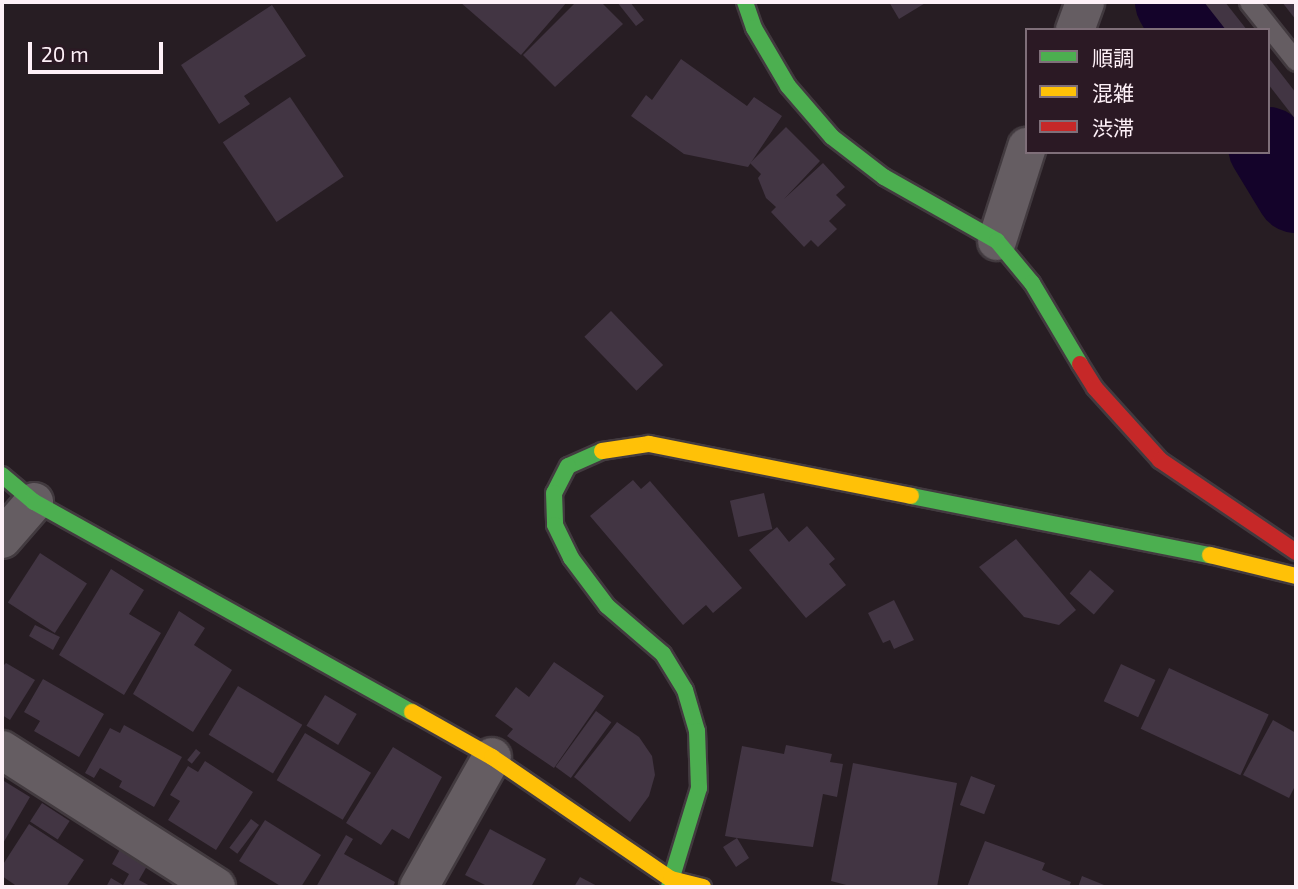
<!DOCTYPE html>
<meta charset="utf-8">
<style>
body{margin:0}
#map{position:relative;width:1298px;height:889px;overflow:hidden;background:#271d23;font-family:"Exo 2","Noto Sans JP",sans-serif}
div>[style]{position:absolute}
.river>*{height:80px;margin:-40px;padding:0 40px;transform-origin:40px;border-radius:40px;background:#14032a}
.building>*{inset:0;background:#423543;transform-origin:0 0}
.roads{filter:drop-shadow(2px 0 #423a3f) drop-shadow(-2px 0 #423a3f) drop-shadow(0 2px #423a3f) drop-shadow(0 -2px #423a3f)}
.lane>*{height:19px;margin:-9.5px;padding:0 9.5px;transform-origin:9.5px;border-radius:9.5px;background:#655d62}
.street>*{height:38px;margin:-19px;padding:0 19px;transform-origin:19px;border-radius:19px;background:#655d62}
.fast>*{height:16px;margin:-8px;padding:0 8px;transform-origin:8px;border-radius:8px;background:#4caf50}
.slow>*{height:16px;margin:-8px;padding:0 8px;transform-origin:8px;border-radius:8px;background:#ffc107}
.jam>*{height:16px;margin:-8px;padding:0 8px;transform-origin:8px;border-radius:8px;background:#c62828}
span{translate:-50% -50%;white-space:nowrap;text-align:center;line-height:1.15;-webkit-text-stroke:5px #2b1924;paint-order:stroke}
.frame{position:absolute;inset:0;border:4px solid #fef1f8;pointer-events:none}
.legend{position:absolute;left:1025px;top:28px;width:245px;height:126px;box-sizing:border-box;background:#2b1924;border:2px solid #7f6f79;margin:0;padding:9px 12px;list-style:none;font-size:21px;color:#fef1f8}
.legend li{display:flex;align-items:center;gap:14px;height:35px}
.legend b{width:35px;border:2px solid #7f6f79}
.scale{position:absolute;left:28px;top:42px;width:135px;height:32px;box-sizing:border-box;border:4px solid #fef1f8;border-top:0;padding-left:9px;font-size:21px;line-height:24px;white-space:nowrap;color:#fef1f8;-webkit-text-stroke:5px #2b1924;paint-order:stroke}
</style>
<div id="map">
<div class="river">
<div style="left:1175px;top:2px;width:32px;rotate:60deg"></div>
<div style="left:1268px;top:147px;width:54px;rotate:58.7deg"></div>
</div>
<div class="building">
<div style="clip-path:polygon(460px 2px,567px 2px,521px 55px)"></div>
<div style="clip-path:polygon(576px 2px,601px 2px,623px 24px,555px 87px,523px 55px)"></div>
<div style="clip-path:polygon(617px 2px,630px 2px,644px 20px,636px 26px)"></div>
<div style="clip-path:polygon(889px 2px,927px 2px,899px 19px)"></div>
<div style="clip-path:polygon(1204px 2px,1225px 2px,1247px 30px,1226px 30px)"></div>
<div style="clip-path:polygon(1282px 2px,1296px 2px,1296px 20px)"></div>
<div style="clip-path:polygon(272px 5px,306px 56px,244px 96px,250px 104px,219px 124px,181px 65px)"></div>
<div style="clip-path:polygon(1268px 57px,1296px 93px,1296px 120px,1268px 84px)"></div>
<div style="clip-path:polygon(681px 59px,747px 106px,754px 97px,782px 116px,748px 167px,684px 154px,631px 116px,646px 95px,652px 100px)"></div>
<div style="left:290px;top:97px;width:96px;height:81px;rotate:56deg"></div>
<div style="clip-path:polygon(786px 127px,820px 161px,784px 199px,823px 163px,845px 187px,836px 195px,846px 205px,829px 221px,837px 229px,818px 247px,811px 240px,804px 247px,771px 212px,776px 207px,766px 198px,758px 178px,761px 174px,750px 163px)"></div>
<div style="left:611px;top:311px;width:75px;height:37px;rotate:46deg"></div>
<div style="clip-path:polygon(633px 480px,641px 489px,650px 481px,742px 588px,713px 613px,706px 605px,683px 625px,590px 516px)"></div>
<div style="left:764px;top:493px;width:37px;height:35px;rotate:77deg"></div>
<div style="clip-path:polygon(807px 526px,835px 559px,829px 564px,846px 585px,806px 618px,749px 550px,777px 527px,789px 542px)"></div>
<div style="clip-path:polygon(1016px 539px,1076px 610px,1059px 625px,1024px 617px,979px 567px)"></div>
<div style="left:40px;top:553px;width:56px;height:59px;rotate:33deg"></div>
<div style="clip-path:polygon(111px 569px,144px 590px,129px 614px,161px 633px,124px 695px,59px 655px)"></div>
<div style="left:1090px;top:570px;width:32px;height:31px;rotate:41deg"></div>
<div style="clip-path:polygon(894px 600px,914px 640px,894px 649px,890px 640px,883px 643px,868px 613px)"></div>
<div style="clip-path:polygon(179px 611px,205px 628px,194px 645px,232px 670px,193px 732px,133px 694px)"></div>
<div style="clip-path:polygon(35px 625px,60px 637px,53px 650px,29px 636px)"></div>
<div style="clip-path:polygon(554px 662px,604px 696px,554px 768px,507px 736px,513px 729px,495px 716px,516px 687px,529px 697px)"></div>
<div style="clip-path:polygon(6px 663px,35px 680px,10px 720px,2px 715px,2px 667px)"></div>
<div style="left:1121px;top:664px;width:38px;height:41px;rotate:25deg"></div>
<div style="left:1169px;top:668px;width:110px;height:67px;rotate:25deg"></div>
<div style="clip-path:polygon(43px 679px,104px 714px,79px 757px,34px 731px,40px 721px,24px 712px)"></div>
<div style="left:238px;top:686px;width:75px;height:57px;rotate:31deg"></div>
<div style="left:325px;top:695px;width:37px;height:36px;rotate:31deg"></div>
<div style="left:596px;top:711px;width:19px;height:69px;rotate:36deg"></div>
<div style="clip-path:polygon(1273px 720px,1296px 733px,1296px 784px,1289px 798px,1243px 775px)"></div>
<div style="clip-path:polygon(617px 722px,639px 737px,652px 756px,655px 775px,649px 796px,630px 822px,574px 777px)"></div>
<div style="clip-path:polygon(124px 725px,182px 757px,154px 807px,119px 787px,122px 781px,100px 768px,94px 778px,85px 773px,110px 728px,120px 733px)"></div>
<div style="left:305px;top:733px;width:77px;height:55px;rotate:31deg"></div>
<div style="clip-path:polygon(786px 745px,832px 754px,830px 762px,843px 764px,837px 797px,823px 794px,813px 847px,737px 838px,749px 858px,736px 867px,723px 847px,737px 838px,725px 836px,742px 746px,784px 754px)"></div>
<div style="clip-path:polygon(393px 747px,442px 777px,409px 839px,392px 829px,381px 845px,346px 823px)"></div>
<div style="left:196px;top:749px;width:6px;height:14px;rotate:39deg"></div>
<div style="clip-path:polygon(205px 761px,253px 792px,216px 850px,168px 820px,180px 801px,170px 795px,188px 766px,198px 772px)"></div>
<div style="clip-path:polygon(853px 763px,957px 783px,937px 887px,854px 887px,831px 881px)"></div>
<div style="left:971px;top:776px;width:26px;height:31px;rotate:21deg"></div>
<div style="clip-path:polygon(4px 781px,30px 797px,2px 845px,2px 784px)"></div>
<div style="left:42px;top:803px;width:33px;height:22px;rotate:33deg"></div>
<div style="left:251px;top:819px;width:10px;height:36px;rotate:37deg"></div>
<div style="clip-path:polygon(265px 820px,321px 855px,301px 887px,282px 887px,239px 861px)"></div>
<div style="clip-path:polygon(29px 824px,84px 860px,66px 887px,18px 887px,2px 876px,2px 866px)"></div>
<div style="clip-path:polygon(490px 829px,546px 859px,531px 887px,489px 887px,465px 875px)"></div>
<div style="clip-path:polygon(346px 835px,353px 839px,344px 854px,395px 882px,393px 887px,316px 887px)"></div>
<div style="clip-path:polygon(985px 841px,1045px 863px,1042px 870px,1071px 882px,1069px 887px,967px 887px)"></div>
<div style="clip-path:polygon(123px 844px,151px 859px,139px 880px,152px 887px,106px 887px,111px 878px,123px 885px,129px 874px,112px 864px)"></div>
<div style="clip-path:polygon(1082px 876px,1109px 887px,1078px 887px)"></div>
<div style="clip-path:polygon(580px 877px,599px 887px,574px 887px)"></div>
</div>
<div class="roads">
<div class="lane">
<div style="left:1249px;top:2px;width:75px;rotate:51.5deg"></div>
</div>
<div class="street">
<div style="left:1075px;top:30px;width:30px;rotate:-70deg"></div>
<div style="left:997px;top:241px;width:99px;rotate:-72.3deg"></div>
<div style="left:2px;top:539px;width:49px;rotate:-49.1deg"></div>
<div style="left:2px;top:750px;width:254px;rotate:32.6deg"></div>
<div style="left:419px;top:887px;width:149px;rotate:-60.7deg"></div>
</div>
<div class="fast">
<div style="left:745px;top:2px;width:28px;rotate:71deg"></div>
<div style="left:754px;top:28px;width:67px;rotate:59.6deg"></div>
<div style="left:788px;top:86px;width:67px;rotate:49.2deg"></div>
<div style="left:832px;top:137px;width:66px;rotate:37.6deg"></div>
<div style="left:884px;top:177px;width:130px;rotate:29.5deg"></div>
<div style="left:997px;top:241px;width:55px;rotate:50.2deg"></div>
<div style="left:1032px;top:283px;width:94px;rotate:59.3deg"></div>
<div style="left:602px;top:451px;width:37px;rotate:156deg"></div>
<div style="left:568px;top:466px;width:30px;rotate:117deg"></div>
<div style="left:554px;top:493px;width:32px;rotate:88deg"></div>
<div style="left:555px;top:525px;width:37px;rotate:64deg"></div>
<div style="left:571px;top:558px;width:60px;rotate:53.1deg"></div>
<div style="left:607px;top:606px;width:74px;rotate:40.6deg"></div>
<div style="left:663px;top:654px;width:42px;rotate:58.6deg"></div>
<div style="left:685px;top:690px;width:43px;rotate:73.7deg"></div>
<div style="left:697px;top:731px;width:57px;rotate:88deg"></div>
<div style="left:699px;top:788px;width:103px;rotate:106.9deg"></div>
<div style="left:2px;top:475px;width:42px;rotate:40.2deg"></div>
<div style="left:34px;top:502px;width:432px;rotate:29.1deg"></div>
<div style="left:911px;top:496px;width:305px;rotate:11.2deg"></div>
</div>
<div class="slow">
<div style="left:602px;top:451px;width:48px;rotate:-8.5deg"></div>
<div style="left:649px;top:444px;width:267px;rotate:11.2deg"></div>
<div style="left:1210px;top:555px;width:89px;rotate:13.7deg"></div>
<div style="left:412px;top:712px;width:92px;rotate:29.4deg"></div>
<div style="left:492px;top:757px;width:217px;rotate:34.3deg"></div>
<div style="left:671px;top:879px;width:33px;rotate:14deg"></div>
</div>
<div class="jam">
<div style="left:1080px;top:364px;width:28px;rotate:58deg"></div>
<div style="left:1095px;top:388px;width:97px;rotate:47.9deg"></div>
<div style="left:1160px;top:460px;width:164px;rotate:34.1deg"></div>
</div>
</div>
<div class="frame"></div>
<ul class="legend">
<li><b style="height:9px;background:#4caf50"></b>順調</li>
<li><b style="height:9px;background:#ffc107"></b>混雑</li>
<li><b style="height:9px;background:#c62828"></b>渋滞</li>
</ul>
<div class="scale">20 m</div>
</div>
